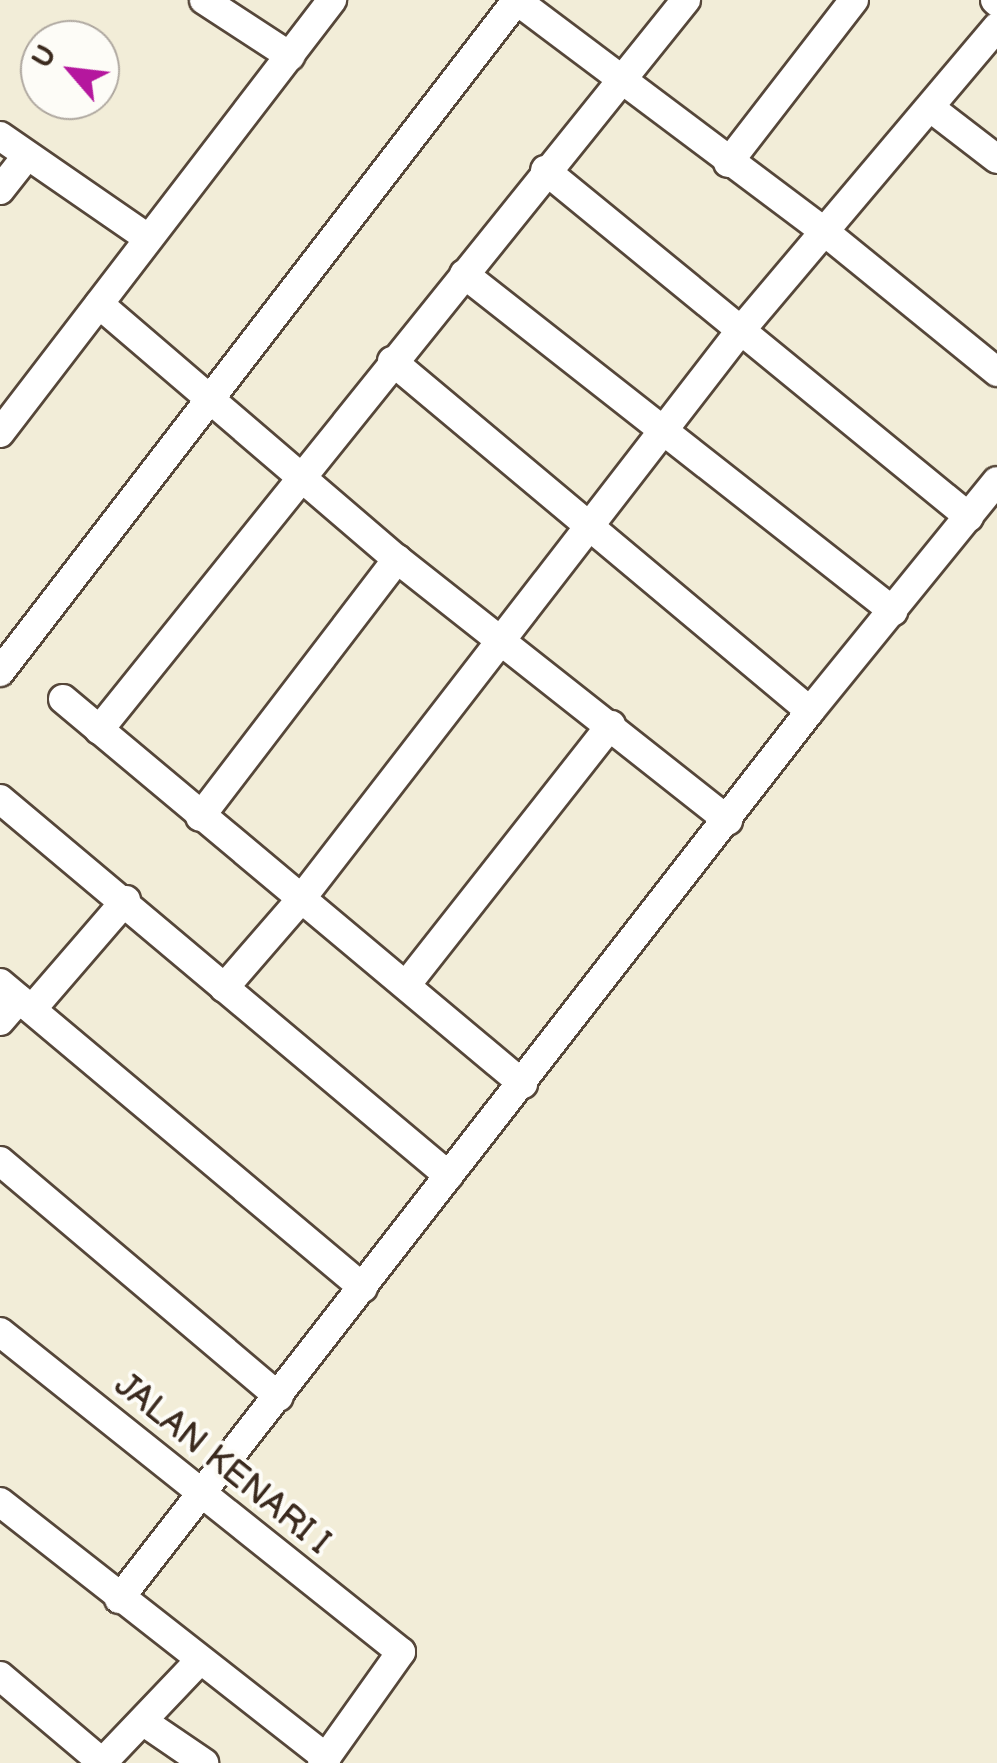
<!DOCTYPE html>
<style>
body{margin:0}
#map{position:relative;width:997px;height:1763px;overflow:hidden;background:#f2edd8;font-family:"Balsamiq Sans",sans-serif}
div>[style]{position:absolute}
.roads{filter:drop-shadow(2px 0 #56473a) drop-shadow(-2px 0 #56473a) drop-shadow(0 2px #56473a) drop-shadow(0 -2px #56473a)}
.street>*{height:28px;margin:-14px;padding:0 14px;transform-origin:14px;border-radius:14px;background:#fff}
span{translate:-50% -50%;white-space:nowrap;text-align:center;line-height:1.15;-webkit-text-stroke:8px #fdfcf7;paint-order:stroke}
.street-label{font-size:35px;color:#3b2a1e}
.north{position:absolute;left:20px;top:20px;width:100px;height:100px;box-sizing:border-box;background:#fdfcf7;border:2px solid #afa8a0;border-radius:50%;rotate:298deg;font-size:28px;font-weight:700;line-height:40px;text-align:center;color:#3b2a1e}
.north::after{content:'';display:block;margin:auto;width:35px;height:45px;background:#b5179e;clip-path:polygon(50% 0,100% 100%,50% 72%,0 100%)}
</style>
<div id="map">
<div class="roads">
<div class="street">
<div style="left:204px;top:0;width:103px;rotate:33.1deg"></div>
<div style="left:516px;top:0;width:386px;rotate:36.9deg"></div>
<div style="left:825px;top:232px;width:222px;rotate:39.1deg"></div>
<div style="left:995px;top:0;width:3px;rotate:45deg"></div>
<div style="left:932px;top:109px;width:82px;rotate:37.6deg"></div>
<div style="left:0;top:136px;width:176px;rotate:34.6deg"></div>
<div style="left:728px;top:163px;width:206px;rotate:-52.3deg"></div>
<div style="left:545px;top:170px;width:548px;rotate:39.3deg"></div>
<div style="left:0;top:190px;width:42px;rotate:-51.8deg"></div>
<div style="left:464px;top:274px;width:546px;rotate:38.15deg"></div>
<div style="left:99px;top:304px;width:392px;rotate:40.6deg"></div>
<div style="left:397px;top:559px;width:422px;rotate:38.3deg"></div>
<div style="left:392px;top:361px;width:545px;rotate:39.94deg"></div>
<div style="left:0;top:433px;width:546px;rotate:-52.52deg"></div>
<div style="left:0;top:672px;width:848px;rotate:-52.43deg"></div>
<div style="left:63px;top:699px;width:600px;rotate:39.93deg"></div>
<div style="left:99px;top:730px;width:937px;rotate:-51.2deg"></div>
<div style="left:0;top:799px;width:586px;rotate:40.02deg"></div>
<div style="left:200px;top:817px;width:325px;rotate:-52.6deg"></div>
<div style="left:0;top:983px;width:474px;rotate:40deg"></div>
<div style="left:407px;top:984px;width:330px;rotate:-51.8deg"></div>
<div style="left:224px;top:988px;width:118px;rotate:-49.1deg"></div>
<div style="left:301px;top:899px;width:719px;rotate:-52.29deg"></div>
<div style="left:741px;top:330px;width:397px;rotate:-49.8deg"></div>
<div style="left:32px;top:1009px;width:144px;rotate:-49.2deg"></div>
<div style="left:0;top:1021px;width:29px;rotate:-49deg"></div>
<div style="left:0;top:1161px;width:365px;rotate:40.2deg"></div>
<div style="left:0;top:1332px;width:513px;rotate:38.59deg"></div>
<div style="left:401px;top:1652px;width:136px;rotate:125.4deg"></div>
<div style="left:0;top:1502px;width:415px;rotate:38.1deg"></div>
<div style="left:119px;top:1599px;width:1125px;rotate:-52.11deg"></div>
<div style="left:810px;top:711px;width:296px;rotate:-50.9deg"></div>
<div style="left:0;top:1676px;width:135px;rotate:40.2deg"></div>
<div style="left:144px;top:1722px;width:73px;rotate:34.3deg"></div>
<div style="left:102px;top:1763px;width:141px;rotate:-46.4deg"></div>
</div>
</div>
<div class="street-label">
<span style="left:222px;top:1464px;rotate:39deg">JALAN KENARI I</span>
</div>
<div class="north">U</div>
</div>
